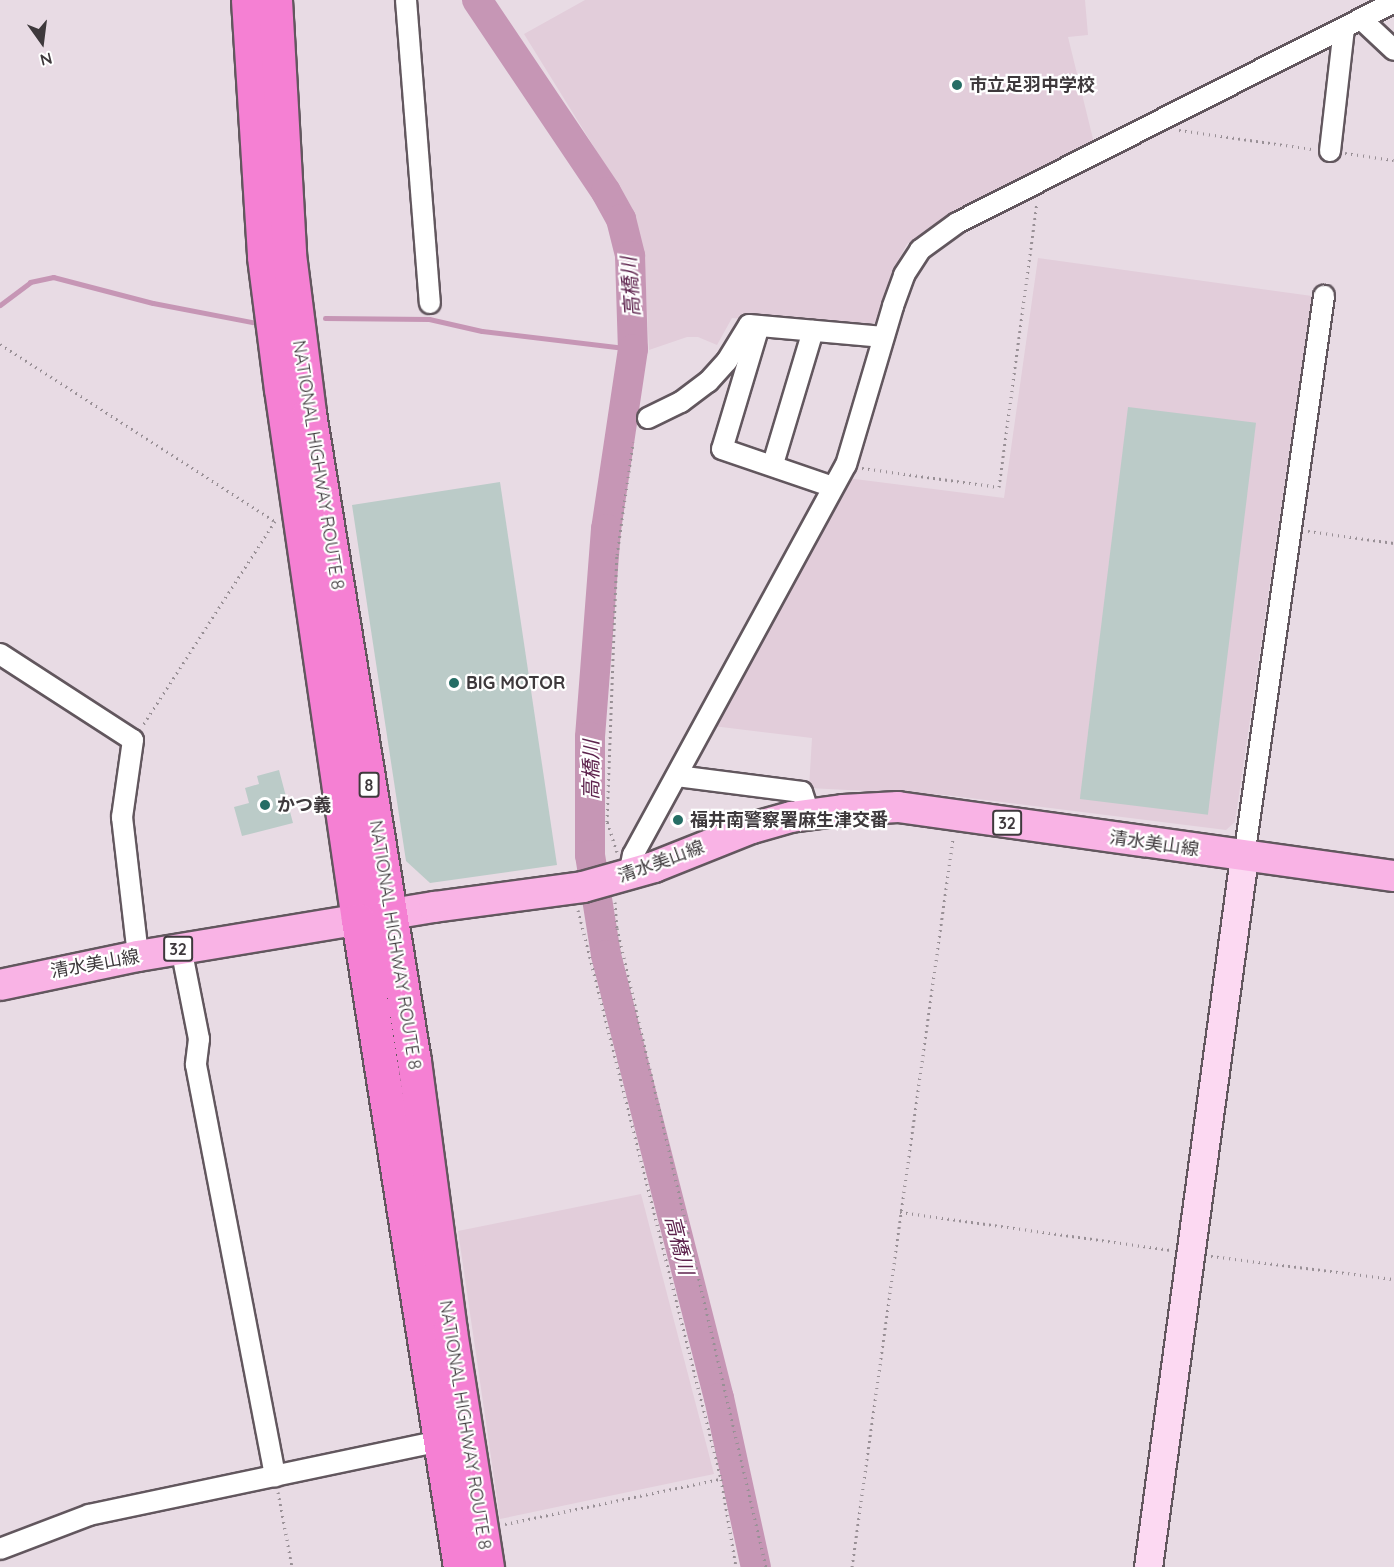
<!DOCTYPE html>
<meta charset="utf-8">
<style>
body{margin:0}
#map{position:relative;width:1394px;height:1567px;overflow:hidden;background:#e8dbe4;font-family:Quicksand,"Noto Sans JP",sans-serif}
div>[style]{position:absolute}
.built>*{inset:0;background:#e2cdda}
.stream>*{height:5px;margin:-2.5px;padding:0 2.5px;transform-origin:2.5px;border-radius:2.5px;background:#c696b5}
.river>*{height:30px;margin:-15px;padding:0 15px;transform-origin:15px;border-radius:15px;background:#c696b5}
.building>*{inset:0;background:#bbcbc8;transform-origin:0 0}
.path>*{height:3px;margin-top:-1.5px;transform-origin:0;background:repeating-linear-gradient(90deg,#999096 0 1.5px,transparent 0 6px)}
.roads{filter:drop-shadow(2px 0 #62575e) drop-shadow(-2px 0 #62575e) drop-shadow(0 2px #62575e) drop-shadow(0 -2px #62575e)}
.street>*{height:20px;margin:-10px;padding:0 10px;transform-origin:10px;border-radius:10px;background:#fff}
.secondary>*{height:27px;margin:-13.5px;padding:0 13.5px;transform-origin:13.5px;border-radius:13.5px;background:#fcd9f2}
.primary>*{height:30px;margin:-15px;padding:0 15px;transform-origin:15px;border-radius:15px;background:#f9b3e5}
.highway>*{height:33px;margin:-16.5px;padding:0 16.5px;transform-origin:16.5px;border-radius:16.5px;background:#f580d3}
.dots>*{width:16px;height:16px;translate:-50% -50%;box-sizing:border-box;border:3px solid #fff;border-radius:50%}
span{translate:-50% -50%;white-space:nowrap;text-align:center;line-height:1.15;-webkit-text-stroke:4.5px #fff;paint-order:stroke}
.shield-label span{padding:2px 4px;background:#fff;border:2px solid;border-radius:4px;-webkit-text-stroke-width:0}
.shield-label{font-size:16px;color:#3e393c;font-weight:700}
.poi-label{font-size:18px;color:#3e393c;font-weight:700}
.left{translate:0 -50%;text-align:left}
.street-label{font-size:18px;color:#3e393c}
.water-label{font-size:20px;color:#5d234d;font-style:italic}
.north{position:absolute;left:12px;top:12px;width:60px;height:60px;-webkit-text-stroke:4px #fff;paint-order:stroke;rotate:166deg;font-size:16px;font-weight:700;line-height:24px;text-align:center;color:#3e393c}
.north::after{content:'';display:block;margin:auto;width:21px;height:27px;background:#3e393c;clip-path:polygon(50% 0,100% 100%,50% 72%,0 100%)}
</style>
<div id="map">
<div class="built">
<div style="clip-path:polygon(585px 0,1085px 0,1088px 35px,1068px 37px,1094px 143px,952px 214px,907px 244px,894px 268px,877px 322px,859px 328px,732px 318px,717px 345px,698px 337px,687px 337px,649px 350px,645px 270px,633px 210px,524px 34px)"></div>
<div style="clip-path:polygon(1038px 258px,1312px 296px,1235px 822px,1226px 830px,945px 795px,809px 788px,812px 738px,713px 726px,847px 478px,1004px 498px)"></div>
<div style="clip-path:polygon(641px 1194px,714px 1474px,500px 1519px,458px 1231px)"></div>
</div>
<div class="stream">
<div style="left:0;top:305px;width:38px;rotate:-37deg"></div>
<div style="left:30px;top:282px;width:24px;rotate:-12deg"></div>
<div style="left:53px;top:277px;width:103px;rotate:14.6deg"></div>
<div style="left:153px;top:303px;width:101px;rotate:10.9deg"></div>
<div style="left:325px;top:318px;width:104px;rotate:0.6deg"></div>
<div style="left:429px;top:319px;width:54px;rotate:12.8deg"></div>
<div style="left:482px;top:331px;width:152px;rotate:6.8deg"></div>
</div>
<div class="river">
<div style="left:477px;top:0;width:231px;rotate:56.1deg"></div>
<div style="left:606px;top:192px;width:31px;rotate:61deg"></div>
<div style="left:621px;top:219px;width:38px;rotate:76deg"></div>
<div style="left:630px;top:256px;width:93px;rotate:88.2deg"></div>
<div style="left:633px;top:349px;width:182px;rotate:98.5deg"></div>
<div style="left:606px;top:529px;width:209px;rotate:94.4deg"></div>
<div style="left:590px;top:737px;width:118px;rotate:90deg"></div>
<div style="left:590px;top:855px;width:101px;rotate:80.9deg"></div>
<div style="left:606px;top:955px;width:457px;rotate:75.7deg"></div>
<div style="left:719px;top:1398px;width:173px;rotate:77.7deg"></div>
</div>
<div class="building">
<div style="left:1128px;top:407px;width:129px;height:395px;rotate:7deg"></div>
<div style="clip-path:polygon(500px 482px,557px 865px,430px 883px,406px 861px,352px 505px)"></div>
<div style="clip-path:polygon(279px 770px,293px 823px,242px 836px,234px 807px,249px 803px,245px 788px,259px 784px,257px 776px)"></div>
</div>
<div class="path">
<div style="left:1179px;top:130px;width:134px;rotate:8.1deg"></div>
<div style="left:1345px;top:153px;width:49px;rotate:8.1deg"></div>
<div style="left:0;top:344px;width:327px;rotate:32.8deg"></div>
<div style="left:275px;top:521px;width:243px;rotate:122.9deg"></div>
<div style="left:862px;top:468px;width:138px;rotate:7.9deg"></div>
<div style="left:999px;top:487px;width:287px;rotate:-82.4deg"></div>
<div style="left:1308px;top:531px;width:87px;rotate:7.9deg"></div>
<div style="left:617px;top:852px;width:32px;rotate:-108deg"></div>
<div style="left:607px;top:822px;width:267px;rotate:-87.9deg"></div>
<div style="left:617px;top:555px;width:114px;rotate:-81.9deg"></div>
<div style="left:615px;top:902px;width:26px;rotate:86deg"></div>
<div style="left:617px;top:928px;width:656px;rotate:76.87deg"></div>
<div style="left:578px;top:910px;width:587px;rotate:75.89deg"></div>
<div style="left:721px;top:1479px;width:89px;rotate:80.3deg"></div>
<div style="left:900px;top:1212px;width:272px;rotate:8deg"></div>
<div style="left:1211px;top:1256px;width:184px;rotate:7.2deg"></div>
<div style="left:278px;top:1492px;width:76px;rotate:79.4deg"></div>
<div style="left:505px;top:1524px;width:221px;rotate:-11.8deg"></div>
<div style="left:852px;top:1567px;width:736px;rotate:-82.11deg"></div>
</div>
<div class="roads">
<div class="street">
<div style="left:406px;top:0;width:304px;rotate:85.5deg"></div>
<div style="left:1361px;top:19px;width:45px;rotate:43.2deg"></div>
<div style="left:1330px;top:151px;width:123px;rotate:-83.5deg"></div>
<div style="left:759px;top:326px;width:128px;rotate:106.7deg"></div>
<div style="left:722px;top:449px;width:117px;rotate:18.9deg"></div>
<div style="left:648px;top:418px;width:37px;rotate:-26deg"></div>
<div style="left:681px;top:402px;width:34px;rotate:-37deg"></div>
<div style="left:708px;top:382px;width:28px;rotate:-48deg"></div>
<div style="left:727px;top:361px;width:42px;rotate:-58.6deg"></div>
<div style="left:749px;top:325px;width:135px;rotate:5.1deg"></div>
<div style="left:773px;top:464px;width:139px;rotate:-73.3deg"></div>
<div style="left:0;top:654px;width:158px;rotate:32.9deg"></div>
<div style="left:133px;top:740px;width:78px;rotate:98.1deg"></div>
<div style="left:122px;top:817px;width:140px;rotate:83.4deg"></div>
<div style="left:677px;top:776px;width:126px;rotate:7.3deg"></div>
<div style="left:802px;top:792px;width:23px;rotate:72deg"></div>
<div style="left:1244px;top:857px;width:567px;rotate:-81.88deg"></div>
<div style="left:629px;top:875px;width:20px;rotate:-79deg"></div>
<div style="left:633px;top:855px;width:444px;rotate:-61.4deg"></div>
<div style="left:846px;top:465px;width:166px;rotate:-73.5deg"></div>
<div style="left:893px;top:306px;width:33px;rotate:-70deg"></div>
<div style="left:904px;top:275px;width:30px;rotate:-57deg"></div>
<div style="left:920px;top:250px;width:46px;rotate:-36.1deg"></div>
<div style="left:957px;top:223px;width:490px;rotate:-26.8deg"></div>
<div style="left:181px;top:948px;width:93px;rotate:78.8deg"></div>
<div style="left:199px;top:1039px;width:26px;rotate:97deg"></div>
<div style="left:196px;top:1065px;width:419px;rotate:79.1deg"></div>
<div style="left:0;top:1549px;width:95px;rotate:-20.9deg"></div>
<div style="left:89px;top:1515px;width:358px;rotate:-11.9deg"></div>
</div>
<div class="secondary">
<div style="left:1148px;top:1567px;width:716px;rotate:-82.3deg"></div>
</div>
<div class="primary">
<div style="left:0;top:985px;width:141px;rotate:-11.9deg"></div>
<div style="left:138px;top:956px;width:300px;rotate:-9.4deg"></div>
<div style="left:434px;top:907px;width:150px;rotate:-7.6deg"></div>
<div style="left:583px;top:887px;width:74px;rotate:-15.7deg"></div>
<div style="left:654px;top:867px;width:105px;rotate:-21.7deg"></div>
<div style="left:752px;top:828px;width:41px;rotate:-15.8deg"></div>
<div style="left:791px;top:817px;width:52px;rotate:-7.7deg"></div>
<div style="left:843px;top:810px;width:55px;rotate:-3.1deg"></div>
<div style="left:898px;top:807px;width:501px;rotate:7.92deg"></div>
</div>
<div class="highway">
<div style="left:248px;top:0;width:257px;rotate:86.4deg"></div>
<div style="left:264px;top:257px;width:133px;rotate:82.7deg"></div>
<div style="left:281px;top:389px;width:537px;rotate:81.75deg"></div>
<div style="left:358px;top:920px;width:655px;rotate:81.04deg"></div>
<div style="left:275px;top:0;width:254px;rotate:86.8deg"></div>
<div style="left:289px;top:254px;width:160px;rotate:82.8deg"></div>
<div style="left:309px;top:413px;width:656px;rotate:80.8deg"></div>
<div style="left:414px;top:1061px;width:272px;rotate:82.4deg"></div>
<div style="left:450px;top:1331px;width:239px;rotate:81.1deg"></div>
</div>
</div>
<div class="dots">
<div style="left:957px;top:85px;background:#256d65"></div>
<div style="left:454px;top:683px;background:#256d65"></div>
<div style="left:265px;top:805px;background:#256d65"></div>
<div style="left:678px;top:820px;background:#256d65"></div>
</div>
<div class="shield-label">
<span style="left:369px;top:785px">8</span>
<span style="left:1007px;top:823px">32</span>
<span style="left:178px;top:949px">32</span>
</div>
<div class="poi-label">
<span class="left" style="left:969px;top:85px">市立足羽中学校</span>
<span class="left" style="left:466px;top:683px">BIG MOTOR</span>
<span class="left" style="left:277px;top:805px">かつ義</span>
<span class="left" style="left:690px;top:820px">福井南警察署麻生津交番</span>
</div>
<div class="street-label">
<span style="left:318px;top:465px;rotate:81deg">NATIONAL HIGHWAY ROUTE 8</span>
<span style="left:1154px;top:844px;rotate:8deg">清水美山線</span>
<span style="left:661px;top:862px;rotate:-20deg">清水美山線</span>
<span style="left:395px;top:945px;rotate:81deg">NATIONAL HIGHWAY ROUTE 8</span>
<span style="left:95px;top:964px;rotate:-10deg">清水美山線</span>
<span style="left:465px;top:1425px;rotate:81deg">NATIONAL HIGHWAY ROUTE 8</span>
</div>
<div class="water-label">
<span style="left:630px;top:287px;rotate:-94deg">高橋川</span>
<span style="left:590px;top:770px;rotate:-90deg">高橋川</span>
<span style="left:680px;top:1245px;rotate:76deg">高橋川</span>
</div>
<div class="north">N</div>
</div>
